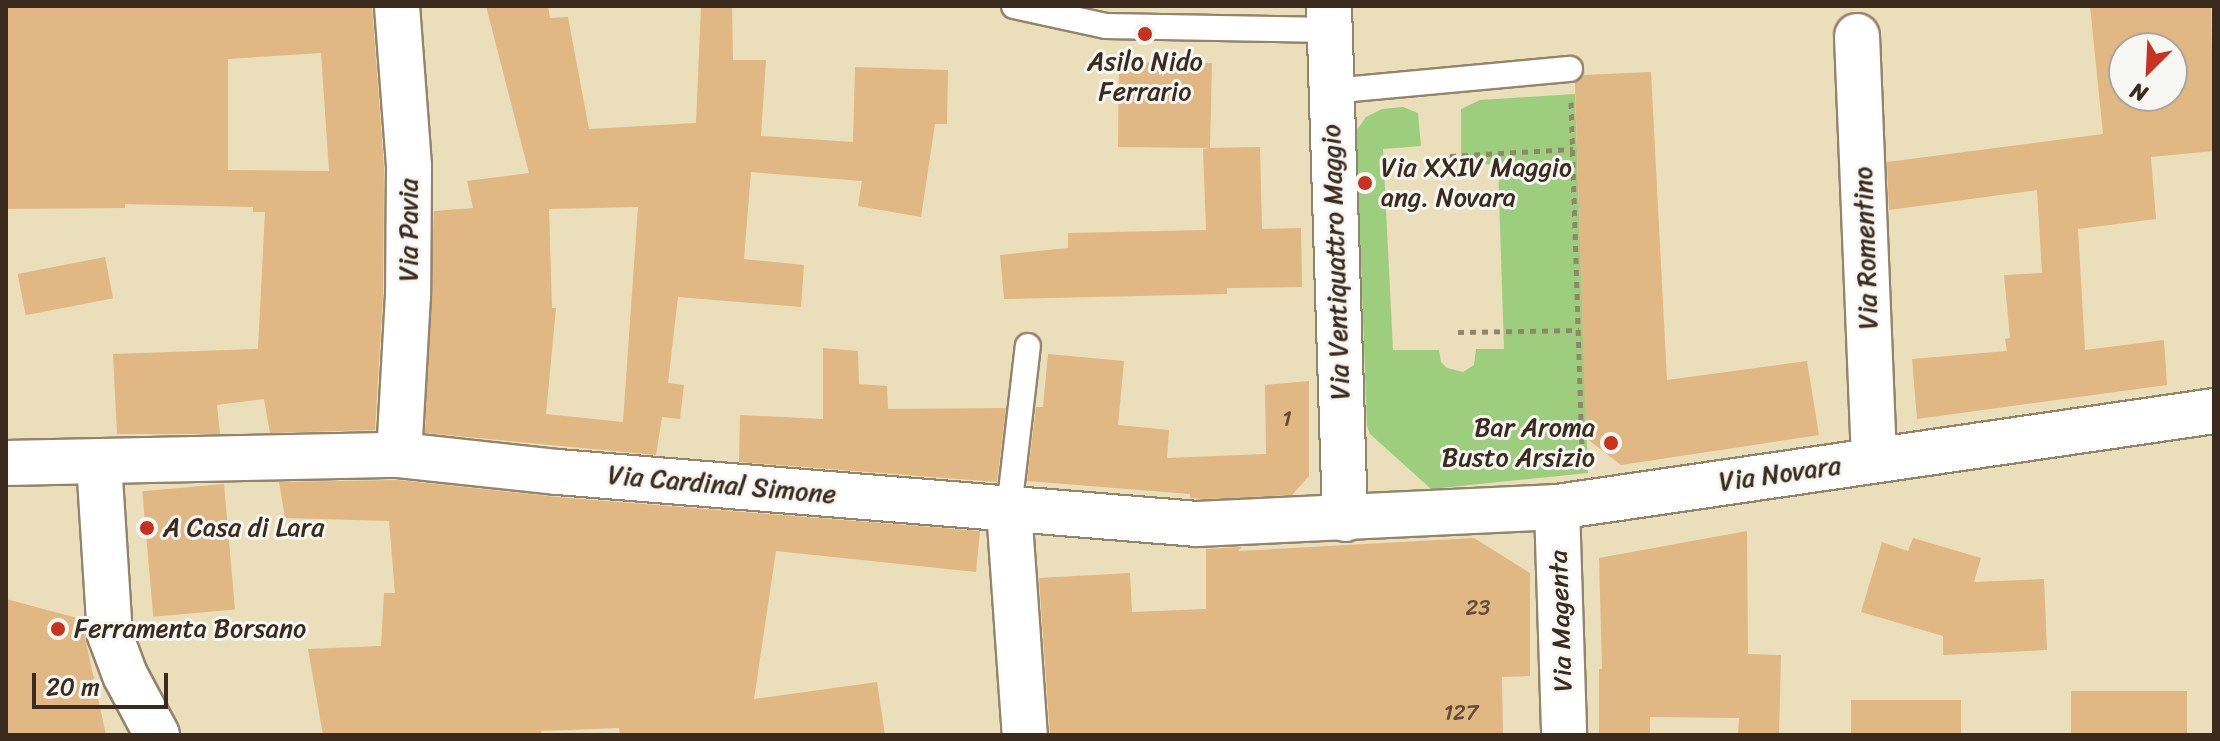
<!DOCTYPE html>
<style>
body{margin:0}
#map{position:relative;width:2220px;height:741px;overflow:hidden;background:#ebdebb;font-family:Sriracha,sans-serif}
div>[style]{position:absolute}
.green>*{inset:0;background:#9cce7e}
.building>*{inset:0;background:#e1b783;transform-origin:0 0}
.path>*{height:5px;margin-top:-2.5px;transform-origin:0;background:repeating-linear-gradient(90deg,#93846c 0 6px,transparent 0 12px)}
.roads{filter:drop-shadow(2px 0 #93846c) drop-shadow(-2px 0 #93846c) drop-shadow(0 2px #93846c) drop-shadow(0 -2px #93846c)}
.service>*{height:24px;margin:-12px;padding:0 12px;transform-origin:12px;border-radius:12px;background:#fff}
.minor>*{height:44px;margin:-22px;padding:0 22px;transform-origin:22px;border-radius:22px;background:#fff}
.dots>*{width:22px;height:22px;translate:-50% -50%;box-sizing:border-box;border:4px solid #f6f6f2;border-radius:50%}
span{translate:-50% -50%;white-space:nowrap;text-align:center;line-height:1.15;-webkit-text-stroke:6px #f6f6f2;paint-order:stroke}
.number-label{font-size:22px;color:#644d37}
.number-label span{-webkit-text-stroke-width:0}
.poi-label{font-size:26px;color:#3b2a1e}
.left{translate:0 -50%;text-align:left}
.right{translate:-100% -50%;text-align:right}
.street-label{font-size:26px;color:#3b2a1e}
.frame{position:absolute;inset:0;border:8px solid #3b2a1e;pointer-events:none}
.north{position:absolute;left:2108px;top:32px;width:80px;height:80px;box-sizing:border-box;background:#f6f6f2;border:2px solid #aba49d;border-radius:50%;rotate:204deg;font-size:22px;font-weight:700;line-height:32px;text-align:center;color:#3b2a1e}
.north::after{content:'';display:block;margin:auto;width:28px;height:36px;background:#c8321e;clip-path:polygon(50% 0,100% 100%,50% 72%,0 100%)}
.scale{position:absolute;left:32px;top:673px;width:136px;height:36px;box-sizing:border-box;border:4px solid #3b2a1e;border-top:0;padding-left:10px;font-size:24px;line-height:28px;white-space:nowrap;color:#3b2a1e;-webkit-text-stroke:6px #f6f6f2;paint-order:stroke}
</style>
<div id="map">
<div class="green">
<div style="clip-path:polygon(1575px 94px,1588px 473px,1431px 489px,1370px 434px,1367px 426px,1356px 131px,1366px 117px,1382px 109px,1403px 107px,1418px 113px,1421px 146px,1383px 149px,1393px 350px,1439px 350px,1441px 362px,1447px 368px,1463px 372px,1474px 365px,1476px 349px,1504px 349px,1498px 164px,1461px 165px,1461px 109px,1480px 100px)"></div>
</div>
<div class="building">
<div style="clip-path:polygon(evenodd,6px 6px,372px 6px,384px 168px,383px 294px,375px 430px,270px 433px,264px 399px,217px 405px,220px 434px,117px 434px,113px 354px,258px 349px,265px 212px,253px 212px,253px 207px,125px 204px,125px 208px,6px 209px,6px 6px,321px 53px,329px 171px,228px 170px,228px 59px,321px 53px)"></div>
<div style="clip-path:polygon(evenodd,486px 6px,548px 6px,550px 18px,568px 17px,589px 129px,696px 123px,701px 6px,732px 6px,733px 60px,766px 60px,761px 136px,853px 142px,855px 67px,948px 70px,947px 124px,935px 124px,921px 217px,858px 206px,862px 181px,751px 172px,744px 259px,804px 265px,801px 307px,678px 297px,668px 383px,684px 385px,680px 419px,662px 417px,656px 455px,425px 433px,434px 211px,473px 208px,467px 181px,529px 173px,486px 6px,638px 207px,623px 422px,546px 414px,556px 308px,552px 308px,549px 209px,638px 207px)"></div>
<div style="clip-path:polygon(evenodd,2090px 6px,2211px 6px,2214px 151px,2151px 157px,2156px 219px,2078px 229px,2085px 350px,2164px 340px,2167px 385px,1917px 419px,1912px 359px,2007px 351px,2005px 339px,2010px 338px,2004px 275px,2042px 273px,2037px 190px,1889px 210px,1887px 162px,2103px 134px,2090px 6px,2124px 48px,2172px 48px,2172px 96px,2124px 96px,2124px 48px)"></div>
<div style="clip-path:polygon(1119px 62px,1212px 63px,1210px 148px,1260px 147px,1262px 229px,1301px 228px,1302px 287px,1227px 288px,1227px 294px,1004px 299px,1000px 255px,1068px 248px,1068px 233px,1206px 230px,1203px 149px,1208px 148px,1118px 147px)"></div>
<div style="clip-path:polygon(1651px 72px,1667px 380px,1807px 361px,1819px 435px,1621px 465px,1586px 438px,1575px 83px,1584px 75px)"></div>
<div style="left:105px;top:257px;width:42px;height:89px;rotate:79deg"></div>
<div style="clip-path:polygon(823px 348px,858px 351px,859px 384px,887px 386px,888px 409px,1006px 408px,997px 482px,739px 462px,740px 415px,823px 419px)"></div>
<div style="clip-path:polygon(1048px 354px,1124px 361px,1118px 425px,1169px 430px,1167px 458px,1266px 454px,1265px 385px,1309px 381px,1309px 476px,1292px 495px,1205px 499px,1190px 498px,1190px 494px,1027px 481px,1036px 407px,1043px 407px)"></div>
<div style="clip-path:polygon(398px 480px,556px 497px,980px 531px,976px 572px,776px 551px,754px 699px,877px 682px,885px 735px,620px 735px,619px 728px,541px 731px,542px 735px,323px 735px,308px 649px,381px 646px,384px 593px,395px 593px,389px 521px,285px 518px,279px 482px)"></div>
<div style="left:224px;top:484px;width:126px;height:82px;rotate:85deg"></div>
<div style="clip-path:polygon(1747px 531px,1748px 654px,1781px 655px,1779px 735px,1738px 735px,1739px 718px,1650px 717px,1650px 735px,1599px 735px,1599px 669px,1602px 669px,1599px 558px)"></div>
<div style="clip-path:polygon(1474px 538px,1530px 573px,1530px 676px,1502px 677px,1503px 735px,1050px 735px,1039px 578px,1130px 573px,1132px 612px,1206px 609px,1206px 549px,1242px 547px,1238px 551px)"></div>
<div style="clip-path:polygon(1913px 538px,1981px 558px,1974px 582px,2044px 579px,2047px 650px,1943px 655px,1943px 636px,1861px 612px,1882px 542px,1908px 551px)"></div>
<div style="clip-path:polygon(6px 599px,81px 619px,106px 735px,6px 735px)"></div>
<div style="left:2071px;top:691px;width:116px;height:44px"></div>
<div style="left:1851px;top:700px;width:110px;height:35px"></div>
</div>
<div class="path">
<div style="left:1571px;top:102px;width:358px;rotate:88.2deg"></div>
<div style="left:1450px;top:156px;width:123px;rotate:-3.3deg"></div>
<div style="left:1458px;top:332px;width:121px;rotate:-0.9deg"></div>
</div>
<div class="roads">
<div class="service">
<div style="left:1014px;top:6px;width:94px;rotate:12.3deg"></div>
<div style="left:1106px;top:26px;width:224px;rotate:1deg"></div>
<div style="left:1331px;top:91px;width:240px;rotate:-5.3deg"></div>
<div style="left:1009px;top:509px;width:164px;rotate:-83.4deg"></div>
</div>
<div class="minor">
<div style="left:397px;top:6px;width:161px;rotate:85.7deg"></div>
<div style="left:409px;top:167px;width:128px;rotate:90.4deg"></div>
<div style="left:408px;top:295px;width:160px;rotate:93.2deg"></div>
<div style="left:1329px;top:6px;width:513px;rotate:88.21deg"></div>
<div style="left:1857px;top:36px;width:424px;rotate:87.7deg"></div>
<div style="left:99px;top:462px;width:173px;rotate:86.4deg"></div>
<div style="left:110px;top:635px;width:43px;rotate:69.4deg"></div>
<div style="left:125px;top:675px;width:68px;rotate:61.9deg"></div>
<div style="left:6px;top:463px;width:393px;rotate:-1.2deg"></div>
<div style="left:399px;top:455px;width:160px;rotate:6.1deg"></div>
<div style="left:558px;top:472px;width:642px;rotate:4.65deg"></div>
<div style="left:1198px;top:524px;width:359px;rotate:-2.7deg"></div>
<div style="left:1557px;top:507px;width:664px;rotate:-8.31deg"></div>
<div style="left:1557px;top:507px;width:228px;rotate:88.2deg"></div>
<div style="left:1009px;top:509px;width:227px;rotate:86deg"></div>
</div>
</div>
<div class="dots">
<div style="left:1145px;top:34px;background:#c8321e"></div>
<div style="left:1365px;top:183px;background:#c8321e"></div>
<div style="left:1611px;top:443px;background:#c8321e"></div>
<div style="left:147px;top:528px;background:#c8321e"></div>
<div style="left:58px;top:629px;background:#c8321e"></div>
</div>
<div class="number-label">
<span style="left:1287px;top:419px">1</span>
<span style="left:1478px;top:608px">23</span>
<span style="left:1461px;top:713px">127</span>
</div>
<div class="poi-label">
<span style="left:1145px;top:77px">Asilo Nido<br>Ferrario</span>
<span class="left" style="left:1381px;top:183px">Via XXIV Maggio<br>ang. Novara</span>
<span class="right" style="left:1595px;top:443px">Bar Aroma<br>Busto Arsizio</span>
<span class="left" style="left:163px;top:528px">A Casa di Lara</span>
<span class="left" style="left:74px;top:629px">Ferramenta Borsano</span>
</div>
<div class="street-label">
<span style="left:409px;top:230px;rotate:-90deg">Via Pavia</span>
<span style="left:1866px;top:248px;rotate:-92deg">Via Romentino</span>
<span style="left:1336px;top:262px;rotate:-92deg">Via Ventiquattro Maggio</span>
<span style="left:1780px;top:474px;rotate:-8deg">Via Novara</span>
<span style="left:722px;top:485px;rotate:5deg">Via Cardinal Simone</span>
<span style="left:1561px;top:621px;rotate:-92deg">Via Magenta</span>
</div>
<div class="frame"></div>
<div class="north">N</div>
<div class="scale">20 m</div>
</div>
